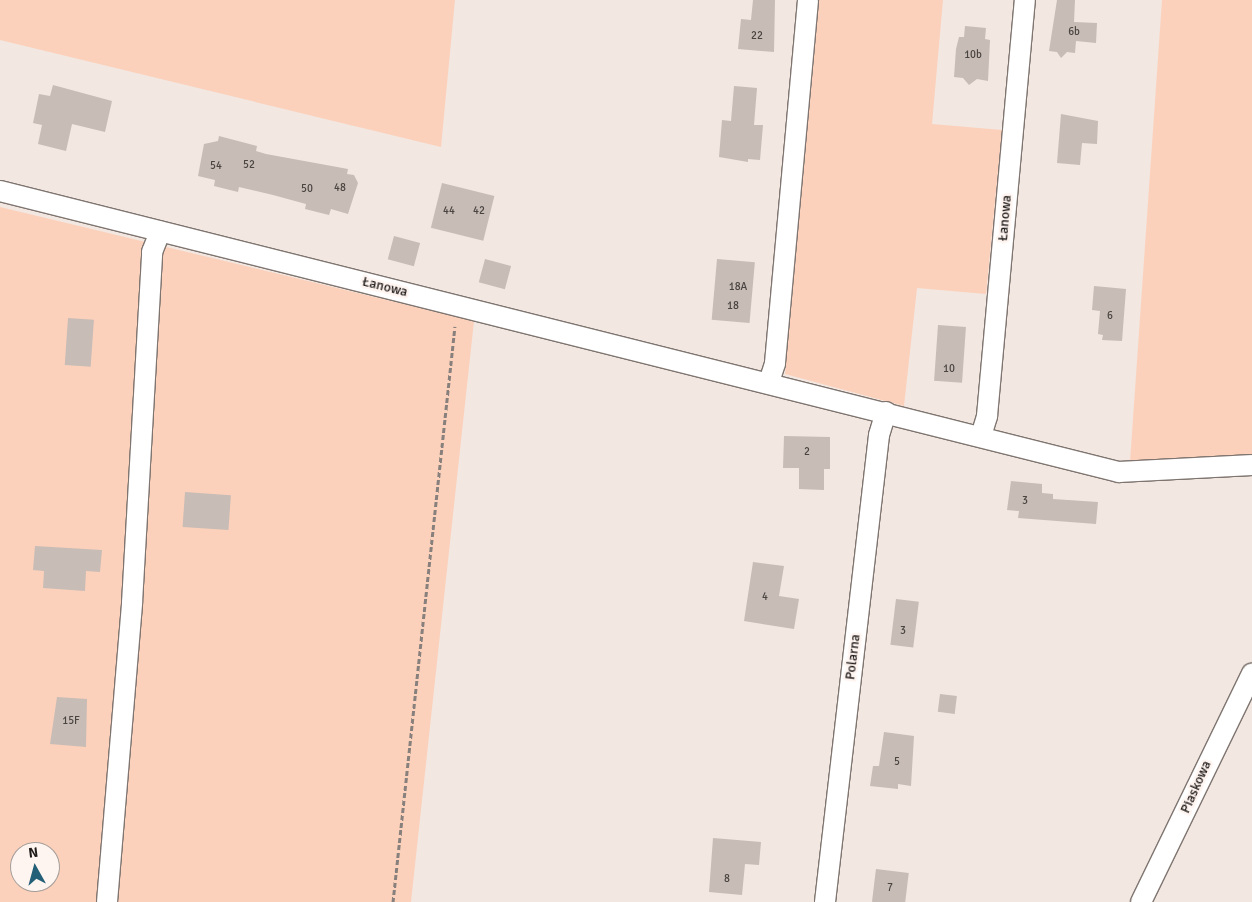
<!DOCTYPE html>
<meta charset="utf-8">
<style>
body{margin:0}
#map{position:relative;width:1252px;height:902px;overflow:hidden;background:#f2e7e1;font-family:Signika,sans-serif}
div>[style]{position:absolute}
.green>*{inset:0;background:#fcd1bb}
.building>*{inset:0;background:#c7bcb6;transform-origin:0 0}
.path>*{height:3px;margin-top:-1.5px;transform-origin:0;background:repeating-linear-gradient(90deg,#88807c 0 5px,transparent 0 7.5px)}
.roads{filter:drop-shadow(1px 0 #7f7570) drop-shadow(-1px 0 #7f7570) drop-shadow(0 1px #7f7570) drop-shadow(0 -1px #7f7570)}
.minor>*{height:20px;margin:-10px;padding:0 10px;transform-origin:10px;border-radius:10px;background:#fff}
span{translate:-50% -50%;white-space:nowrap;text-align:center;line-height:1.15;-webkit-text-stroke:5px #fef4f0;paint-order:stroke}
.number-label{font-size:11px;color:#4a4441}
.number-label span{-webkit-text-stroke-width:0}
.street-label{font-size:14px;color:#201c1a}
.north{position:absolute;left:10px;top:842px;width:50px;height:50px;box-sizing:border-box;background:#fef4f0;border:1px solid #a59e9a;border-radius:50%;rotate:353deg;font-size:14px;font-weight:700;line-height:20px;text-align:center;color:#201c1a}
.north::after{content:'';display:block;margin:auto;width:18px;height:22px;background:#245f78;clip-path:polygon(50% 0,100% 100%,50% 72%,0 100%)}
</style>
<div id="map">
<div class="green">
<div style="clip-path:polygon(0 0,455px 0,441px 147px,0 40px)"></div>
<div style="clip-path:polygon(819px 0,943px 0,932px 124px,1002px 130px,986px 294px,917px 288px,904px 406px,785px 374px)"></div>
<div style="clip-path:polygon(1162px 0,1252px 0,1252px 456px,1130px 462px)"></div>
<div style="clip-path:polygon(evenodd,0 207px,474px 321px,411px 902px,0 902px,0 207px,20px 852px,50px 852px,50px 882px,20px 882px,20px 852px)"></div>
</div>
<div class="building">
<div style="clip-path:polygon(753px 0,775px 0,774px 52px,738px 49px,741px 19px,751px 20px)"></div>
<div style="clip-path:polygon(1057px 0,1075px 0,1074px 22px,1097px 23px,1096px 43px,1076px 41px,1075px 53px,1067px 52px,1061px 58px,1057px 52px,1049px 51px)"></div>
<div style="clip-path:polygon(965px 26px,986px 28px,985px 39px,990px 40px,988px 81px,977px 79px,969px 85px,963px 78px,954px 77px,956px 49px,959px 37px,964px 37px)"></div>
<div style="clip-path:polygon(53px 85px,112px 101px,105px 132px,72px 124px,66px 151px,38px 144px,42px 125px,33px 123px,39px 94px,50px 96px)"></div>
<div style="clip-path:polygon(734px 86px,757px 88px,754px 125px,763px 125px,760px 160px,748px 159px,748px 162px,719px 157px,722px 120px,731px 121px)"></div>
<div style="clip-path:polygon(1061px 114px,1098px 121px,1097px 144px,1082px 143px,1080px 165px,1057px 163px)"></div>
<div style="clip-path:polygon(219px 136px,257px 146px,256px 151px,266px 154px,348px 169px,347px 174px,354px 175px,358px 183px,348px 214px,331px 209px,329px 215px,305px 209px,306px 204px,273px 195px,239px 187px,238px 192px,214px 186px,215px 180px,198px 176px,204px 144px,218px 141px)"></div>
<div style="left:442px;top:183px;width:54px;height:46px;rotate:14deg"></div>
<div style="left:394px;top:236px;width:27px;height:24px;rotate:15deg"></div>
<div style="left:485px;top:259px;width:27px;height:24px;rotate:15deg"></div>
<div style="left:717px;top:259px;width:38px;height:61px;rotate:5deg"></div>
<div style="clip-path:polygon(1094px 286px,1126px 289px,1122px 341px,1102px 340px,1103px 335px,1098px 334px,1100px 311px,1092px 310px)"></div>
<div style="left:68px;top:318px;width:26px;height:47px;rotate:4deg"></div>
<div style="left:938px;top:325px;width:28px;height:56px;rotate:4deg"></div>
<div style="clip-path:polygon(784px 436px,830px 437px,830px 469px,824px 469px,824px 490px,799px 489px,799px 468px,783px 468px)"></div>
<div style="clip-path:polygon(1011px 481px,1042px 484px,1042px 493px,1053px 494px,1053px 499px,1098px 502px,1096px 524px,1018px 518px,1019px 511px,1007px 510px)"></div>
<div style="left:185px;top:492px;width:46px;height:35px;rotate:4deg"></div>
<div style="clip-path:polygon(35px 546px,102px 550px,100px 572px,86px 571px,85px 591px,43px 588px,44px 571px,33px 570px)"></div>
<div style="clip-path:polygon(753px 562px,784px 566px,779px 596px,799px 599px,794px 629px,744px 621px)"></div>
<div style="left:896px;top:599px;width:23px;height:46px;rotate:7deg"></div>
<div style="left:940px;top:694px;width:17px;height:18px;rotate:7deg"></div>
<div style="clip-path:polygon(57px 697px,87px 699px,86px 747px,50px 744px)"></div>
<div style="clip-path:polygon(884px 732px,914px 736px,911px 786px,898px 784px,898px 789px,870px 786px,873px 766px,879px 766px)"></div>
<div style="clip-path:polygon(713px 838px,761px 842px,759px 865px,745px 864px,742px 895px,709px 892px)"></div>
<div style="left:876px;top:869px;width:33px;height:33px;rotate:7deg"></div>
</div>
<div class="path">
<div style="left:393px;top:902px;width:579px;rotate:-83.86deg"></div>
</div>
<div class="roads">
<div class="minor">
<div style="left:0;top:191px;width:1154px;rotate:14.1deg"></div>
<div style="left:1119px;top:472px;width:133px;rotate:-3deg"></div>
<div style="left:769px;top:382px;width:20px;rotate:-72deg"></div>
<div style="left:775px;top:363px;width:364px;rotate:-84.8deg"></div>
<div style="left:981px;top:436px;width:21px;rotate:-73deg"></div>
<div style="left:987px;top:416px;width:418px;rotate:-84.8deg"></div>
<div style="left:107px;top:902px;width:300px;rotate:-85.2deg"></div>
<div style="left:132px;top:603px;width:352px;rotate:-86.7deg"></div>
<div style="left:152px;top:252px;width:22px;rotate:-68deg"></div>
<div style="left:825px;top:902px;width:470px;rotate:-83.4deg"></div>
<div style="left:879px;top:435px;width:24px;rotate:-73deg"></div>
<div style="left:1141px;top:902px;width:254px;rotate:-64.1deg"></div>
</div>
</div>
<div class="number-label">
<span style="left:1074px;top:32px">6b</span>
<span style="left:757px;top:36px">22</span>
<span style="left:973px;top:55px">10b</span>
<span style="left:249px;top:165px">52</span>
<span style="left:216px;top:166px">54</span>
<span style="left:340px;top:188px">48</span>
<span style="left:307px;top:189px">50</span>
<span style="left:449px;top:211px">44</span>
<span style="left:479px;top:211px">42</span>
<span style="left:738px;top:287px">18A</span>
<span style="left:733px;top:306px">18</span>
<span style="left:1110px;top:316px">6</span>
<span style="left:949px;top:369px">10</span>
<span style="left:807px;top:452px">2</span>
<span style="left:1025px;top:501px">3</span>
<span style="left:765px;top:597px">4</span>
<span style="left:903px;top:631px">3</span>
<span style="left:71px;top:721px">15F</span>
<span style="left:897px;top:762px">5</span>
<span style="left:727px;top:879px">8</span>
<span style="left:890px;top:888px">7</span>
</div>
<div class="street-label">
<span style="left:1005px;top:218px;rotate:-85deg">Łanowa</span>
<span style="left:385px;top:287px;rotate:14deg">Łanowa</span>
<span style="left:853px;top:657px;rotate:-83deg">Polarna</span>
<span style="left:1196px;top:787px;rotate:-66deg">Piaskowa</span>
</div>
<div class="north">N</div>
</div>
